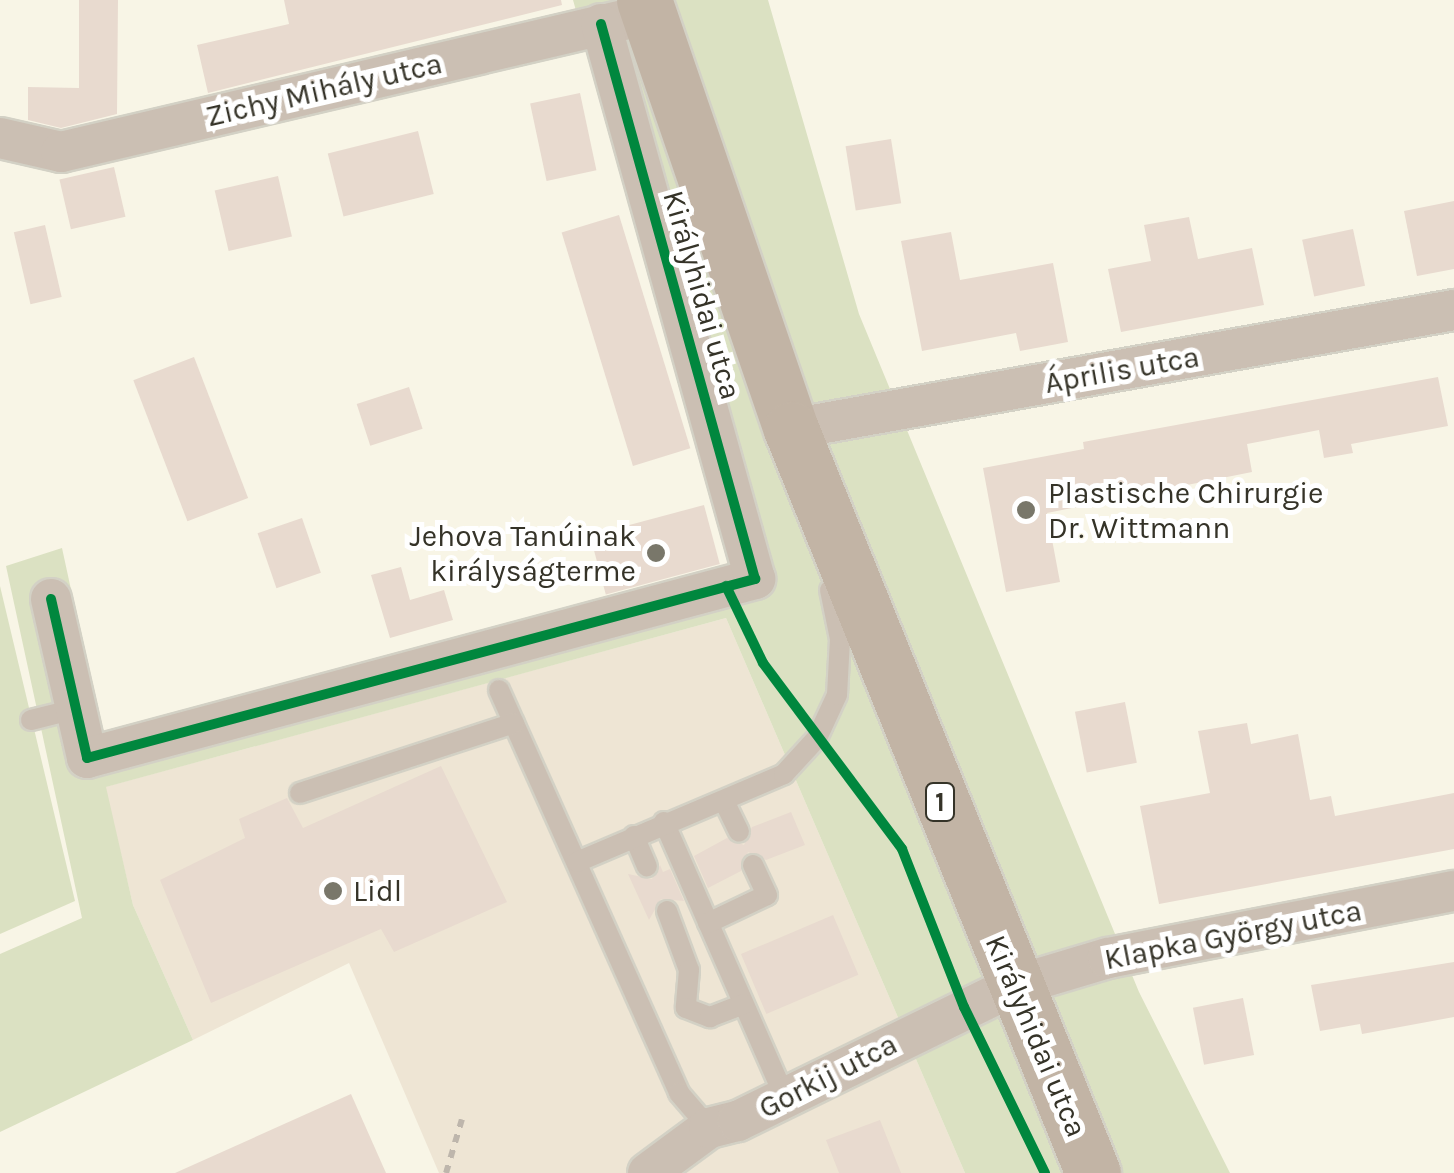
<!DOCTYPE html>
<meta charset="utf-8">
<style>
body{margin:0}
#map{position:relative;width:1454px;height:1173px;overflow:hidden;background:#f8f5e6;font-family:Karla,sans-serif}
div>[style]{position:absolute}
.commercial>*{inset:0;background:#eee5d4}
.green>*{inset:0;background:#dbe1c2}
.building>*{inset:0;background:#e8dacf;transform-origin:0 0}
.path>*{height:6px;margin-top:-3px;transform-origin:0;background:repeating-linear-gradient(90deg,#beb6ac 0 8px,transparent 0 16px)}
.roads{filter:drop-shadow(2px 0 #d3d1c5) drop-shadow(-2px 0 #d3d1c5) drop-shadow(0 2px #d3d1c5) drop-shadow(0 -2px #d3d1c5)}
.lane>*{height:20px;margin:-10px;padding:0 10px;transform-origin:10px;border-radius:10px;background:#cbbfb3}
.street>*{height:40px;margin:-20px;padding:0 20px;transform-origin:20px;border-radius:20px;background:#cbbfb3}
.primary>*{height:55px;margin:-27.5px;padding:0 27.5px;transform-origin:27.5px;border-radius:27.5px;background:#c2b4a5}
.cycleway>*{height:10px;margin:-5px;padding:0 5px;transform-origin:5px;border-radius:5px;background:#00873e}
.dots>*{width:28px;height:28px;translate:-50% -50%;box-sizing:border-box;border:5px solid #fff;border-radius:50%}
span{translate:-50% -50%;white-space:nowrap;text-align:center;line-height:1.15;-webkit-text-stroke:10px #fff;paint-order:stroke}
.shield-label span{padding:2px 8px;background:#fff;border:2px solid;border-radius:8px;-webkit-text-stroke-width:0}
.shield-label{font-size:28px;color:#353328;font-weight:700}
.street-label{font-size:30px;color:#353328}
.poi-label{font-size:30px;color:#353328}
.left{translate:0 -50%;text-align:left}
.right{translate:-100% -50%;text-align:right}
</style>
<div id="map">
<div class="commercial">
<div style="clip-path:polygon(726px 618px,965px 1173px,439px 1173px,349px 963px,193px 1040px,133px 905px,105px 787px)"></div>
</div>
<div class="green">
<div style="clip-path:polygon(573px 0,768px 0,859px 314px,1139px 992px,1230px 1173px,965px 1173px,726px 618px,106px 787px,133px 905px,193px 1040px,0 1132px,0 954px,82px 918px,6px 566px,62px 548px,103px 737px,737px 574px)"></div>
<div style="clip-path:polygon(0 586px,75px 901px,0 934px)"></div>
</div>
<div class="building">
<div style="clip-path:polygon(79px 0,118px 0,117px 114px,61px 128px,28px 120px,28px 87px,79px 88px)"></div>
<div style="clip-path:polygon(284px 0,561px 0,562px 5px,208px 93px,197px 45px,289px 24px)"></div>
<div style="left:580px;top:93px;width:79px;height:51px;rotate:78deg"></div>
<div style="left:418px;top:131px;width:65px;height:93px;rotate:76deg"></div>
<div style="left:891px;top:139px;width:65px;height:46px;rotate:81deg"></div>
<div style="left:114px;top:167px;width:51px;height:56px;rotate:77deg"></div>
<div style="left:278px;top:176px;width:62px;height:65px;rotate:77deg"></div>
<div style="clip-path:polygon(1454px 201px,1454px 269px,1417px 276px,1404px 211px)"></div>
<div style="left:619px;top:215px;width:244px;height:60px;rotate:73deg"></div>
<div style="clip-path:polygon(1189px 217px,1198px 259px,1252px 248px,1264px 305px,1121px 332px,1108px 269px,1151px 261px,1144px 225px)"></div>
<div style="left:45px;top:225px;width:74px;height:32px;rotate:77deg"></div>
<div style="left:1353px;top:229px;width:58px;height:52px;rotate:78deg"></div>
<div style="clip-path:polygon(951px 232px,960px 280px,1053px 263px,1068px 342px,1020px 351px,1016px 333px,922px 351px,901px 241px)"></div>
<div style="left:194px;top:357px;width:151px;height:65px;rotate:69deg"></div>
<div style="clip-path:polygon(1438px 377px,1448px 426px,1351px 444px,1353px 453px,1324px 458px,1319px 430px,1247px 444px,1252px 472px,1047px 513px,1060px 582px,1006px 592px,983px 468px,1084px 449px,1083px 442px)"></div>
<div style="left:409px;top:387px;width:44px;height:55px;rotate:72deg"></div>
<div style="left:704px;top:505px;width:61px;height:118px;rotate:75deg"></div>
<div style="left:302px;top:518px;width:58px;height:47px;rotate:71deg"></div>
<div style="clip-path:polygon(401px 567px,410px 600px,444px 590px,453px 620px,390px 638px,371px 575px)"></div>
<div style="left:1125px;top:702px;width:62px;height:51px;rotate:79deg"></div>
<div style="clip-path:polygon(1247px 723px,1251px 744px,1298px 734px,1310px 800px,1331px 796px,1335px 816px,1454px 793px,1454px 849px,1159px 904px,1140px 806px,1210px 793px,1198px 731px)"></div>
<div style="clip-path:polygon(441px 766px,507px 902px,394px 952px,381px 929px,211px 1003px,160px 880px,245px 838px,239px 819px,287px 798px,303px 828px)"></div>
<div style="clip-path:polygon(791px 812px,805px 845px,766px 860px,748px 852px,741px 871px,708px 888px,694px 856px,727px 838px,744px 845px,752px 827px)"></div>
<div style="clip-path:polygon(660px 865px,663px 872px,670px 869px,684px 901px,661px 899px,649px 920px,628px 874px,652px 879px)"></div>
<div style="left:833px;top:915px;width:65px;height:100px;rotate:67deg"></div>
<div style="clip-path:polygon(1454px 962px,1454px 1017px,1362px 1034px,1360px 1024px,1320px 1031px,1311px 985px)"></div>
<div style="left:1243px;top:998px;width:58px;height:51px;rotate:79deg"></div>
<div style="clip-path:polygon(351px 1094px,386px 1173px,175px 1173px)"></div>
<div style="clip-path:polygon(880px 1120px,901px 1173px,839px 1173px,826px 1140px)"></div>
</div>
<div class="path">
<div style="left:446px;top:1173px;width:56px;rotate:-73.5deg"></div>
</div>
<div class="roads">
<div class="lane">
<div style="left:499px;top:690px;width:441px;rotate:65.9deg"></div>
<div style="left:679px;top:1093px;width:46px;rotate:49.4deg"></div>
<div style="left:31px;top:720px;width:45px;rotate:-14deg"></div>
<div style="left:300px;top:793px;width:225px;rotate:-18.1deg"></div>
<div style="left:724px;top:801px;width:34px;rotate:64deg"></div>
<div style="left:664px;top:822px;width:301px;rotate:66.3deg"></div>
<div style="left:634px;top:836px;width:33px;rotate:67deg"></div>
<div style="left:577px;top:862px;width:225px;rotate:-23deg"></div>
<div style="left:784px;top:774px;width:49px;rotate:-47.5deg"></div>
<div style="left:817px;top:738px;width:47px;rotate:-65.1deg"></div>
<div style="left:837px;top:695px;width:56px;rotate:-86.9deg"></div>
<div style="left:840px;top:639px;width:50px;rotate:-101.5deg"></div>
<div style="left:667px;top:911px;width:63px;rotate:69.6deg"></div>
<div style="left:689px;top:970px;width:38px;rotate:95deg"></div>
<div style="left:686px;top:1008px;width:26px;rotate:21deg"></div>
<div style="left:710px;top:1017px;width:36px;rotate:-21deg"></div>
<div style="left:708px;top:923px;width:65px;rotate:-25.4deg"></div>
<div style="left:767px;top:895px;width:33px;rotate:-115deg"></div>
</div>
<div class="street">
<div style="left:0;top:138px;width:63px;rotate:12.9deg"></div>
<div style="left:61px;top:152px;width:578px;rotate:-13.2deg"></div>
<div style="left:791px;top:429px;width:674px;rotate:-10.18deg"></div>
<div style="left:51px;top:599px;width:163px;rotate:77.2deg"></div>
<div style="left:87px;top:758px;width:692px;rotate:-15deg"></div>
<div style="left:755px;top:579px;width:576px;rotate:-105.51deg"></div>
<div style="left:648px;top:1173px;width:76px;rotate:-36.4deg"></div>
<div style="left:709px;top:1128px;width:30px;rotate:-14deg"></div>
<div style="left:738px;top:1121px;width:307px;rotate:-26.1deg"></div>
<div style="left:1014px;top:986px;width:98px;rotate:-16.6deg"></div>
<div style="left:1108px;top:958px;width:352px;rotate:-11deg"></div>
</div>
<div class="primary">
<div style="left:644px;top:0;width:453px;rotate:71.1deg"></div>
<div style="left:791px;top:429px;width:803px;rotate:67.91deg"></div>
</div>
</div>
<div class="cycleway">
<div style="left:726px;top:586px;width:85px;rotate:64.3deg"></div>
<div style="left:763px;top:663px;width:232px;rotate:53.2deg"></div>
<div style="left:902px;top:849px;width:170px;rotate:68.6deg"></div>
<div style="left:964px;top:1007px;width:185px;rotate:64deg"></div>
<div style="left:51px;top:599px;width:163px;rotate:77.2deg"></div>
<div style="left:87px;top:758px;width:692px;rotate:-15deg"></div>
<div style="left:755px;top:579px;width:576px;rotate:-105.51deg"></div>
</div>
<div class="dots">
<div style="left:1026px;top:510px;background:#79776a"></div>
<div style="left:656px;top:553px;background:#79776a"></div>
<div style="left:333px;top:891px;background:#79776a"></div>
</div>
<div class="shield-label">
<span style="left:940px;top:802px">1</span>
</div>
<div class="street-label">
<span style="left:324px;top:90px;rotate:-13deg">Zichy Mihály utca</span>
<span style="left:702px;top:295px;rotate:74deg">Királyhidai utca</span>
<span style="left:1122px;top:370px;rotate:-10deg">Április utca</span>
<span style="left:1233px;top:935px;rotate:-11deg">Klapka György utca</span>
<span style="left:1036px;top:1036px;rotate:67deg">Királyhidai utca</span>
<span style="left:828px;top:1076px;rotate:-27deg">Gorkij utca</span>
</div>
<div class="poi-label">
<span class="left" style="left:1048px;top:510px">Plastische Chirurgie<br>Dr. Wittmann</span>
<span class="right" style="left:636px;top:553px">Jehova Tanúinak<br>királyságterme</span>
<span class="left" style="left:353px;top:891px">Lidl</span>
</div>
</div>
